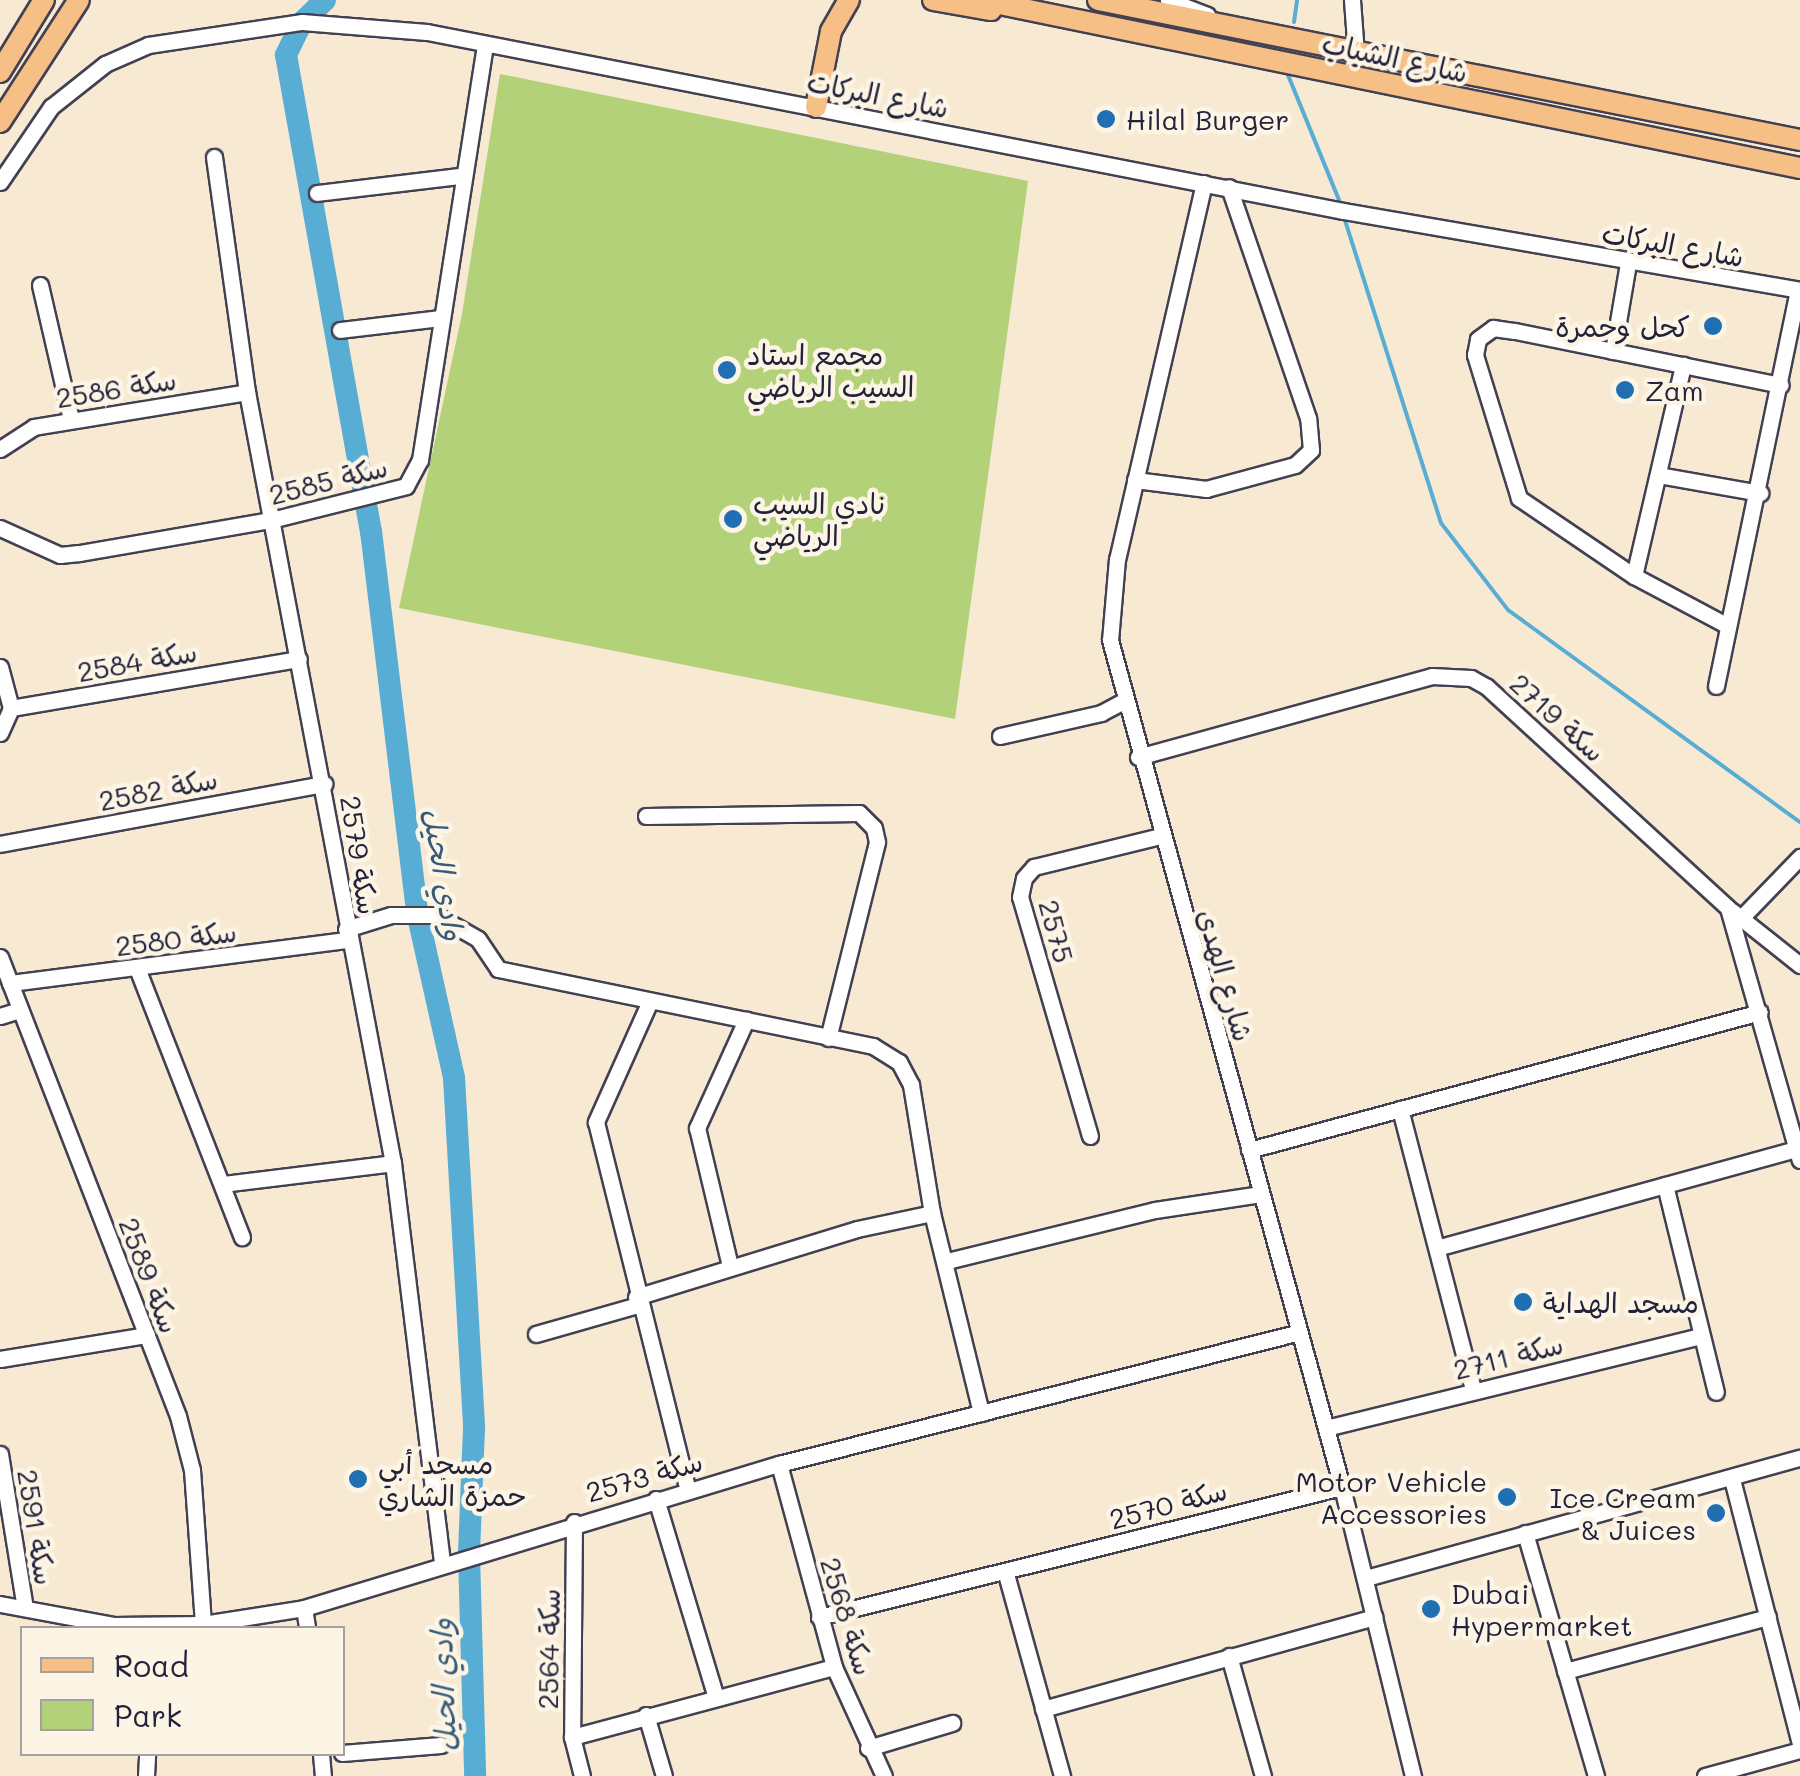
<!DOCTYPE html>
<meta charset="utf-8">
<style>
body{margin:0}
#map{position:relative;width:1800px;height:1776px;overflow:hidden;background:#f8e9d2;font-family:Mali,"Playpen Sans Arabic",sans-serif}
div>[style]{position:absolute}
.green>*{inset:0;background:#b2d178}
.stream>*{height:4px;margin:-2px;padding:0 2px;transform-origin:2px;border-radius:2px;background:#58add4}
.river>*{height:22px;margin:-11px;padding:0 11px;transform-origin:11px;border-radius:11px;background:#58add4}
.roads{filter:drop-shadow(2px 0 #424052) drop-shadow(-2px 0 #424052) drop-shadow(0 2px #424052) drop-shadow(0 -2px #424052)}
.minor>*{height:15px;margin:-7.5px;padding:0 7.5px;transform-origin:7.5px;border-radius:7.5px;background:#fff}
.major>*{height:20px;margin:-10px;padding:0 10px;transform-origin:10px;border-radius:10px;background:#f5bf86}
.dots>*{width:28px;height:28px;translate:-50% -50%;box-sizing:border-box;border:5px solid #fcf5e5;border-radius:50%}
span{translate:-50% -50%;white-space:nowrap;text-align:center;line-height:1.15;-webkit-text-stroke:9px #fcf5e5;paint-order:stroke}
.street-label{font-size:28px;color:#22223b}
.poi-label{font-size:28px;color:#22223b}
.left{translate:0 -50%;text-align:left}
.right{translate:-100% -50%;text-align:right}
.water-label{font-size:30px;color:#385a78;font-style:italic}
.legend{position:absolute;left:20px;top:1626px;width:325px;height:130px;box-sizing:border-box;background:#fcf5e5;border:2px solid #a5a1a1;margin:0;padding:12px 18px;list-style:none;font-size:30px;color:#22223b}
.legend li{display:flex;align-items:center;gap:20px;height:50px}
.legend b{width:50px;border:2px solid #a5a1a1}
</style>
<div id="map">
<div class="green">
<div style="clip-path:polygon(500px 74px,1028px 181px,955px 719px,399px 608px,462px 314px)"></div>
</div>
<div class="stream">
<div style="left:1294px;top:22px;width:22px;rotate:-82deg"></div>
<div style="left:1288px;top:75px;width:140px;rotate:67.8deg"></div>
<div style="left:1343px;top:214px;width:324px;rotate:72.4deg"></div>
<div style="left:1441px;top:523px;width:110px;rotate:52.4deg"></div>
<div style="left:1508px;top:610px;width:361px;rotate:36deg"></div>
</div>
<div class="river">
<div style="left:325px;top:0;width:32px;rotate:136deg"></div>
<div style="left:302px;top:22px;width:37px;rotate:116deg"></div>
<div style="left:286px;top:55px;width:484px;rotate:79.9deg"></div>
<div style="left:371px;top:531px;width:384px;rotate:83.1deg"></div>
<div style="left:417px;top:912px;width:170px;rotate:77.4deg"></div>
<div style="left:454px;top:1078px;width:351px;rotate:86.7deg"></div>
<div style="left:474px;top:1428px;width:127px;rotate:92.3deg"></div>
<div style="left:469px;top:1555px;width:221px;rotate:88.4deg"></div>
</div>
<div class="roads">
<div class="minor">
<div style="left:1168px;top:0;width:42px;rotate:21deg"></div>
<div style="left:1352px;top:0;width:54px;rotate:85.8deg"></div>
<div style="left:214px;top:157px;width:237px;rotate:82deg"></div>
<div style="left:247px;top:392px;width:785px;rotate:79.28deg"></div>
<div style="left:393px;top:1163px;width:403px;rotate:83deg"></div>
<div style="left:0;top:182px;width:91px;rotate:-55.8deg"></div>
<div style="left:51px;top:107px;width:69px;rotate:-38.5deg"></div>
<div style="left:105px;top:64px;width:47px;rotate:-23.8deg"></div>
<div style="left:148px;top:45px;width:156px;rotate:-8.5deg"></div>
<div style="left:302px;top:22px;width:125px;rotate:4.6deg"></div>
<div style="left:427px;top:32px;width:933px;rotate:11.06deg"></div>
<div style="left:1343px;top:211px;width:464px;rotate:9.8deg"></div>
<div style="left:1204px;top:183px;width:386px;rotate:103deg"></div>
<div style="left:1117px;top:559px;width:81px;rotate:94.9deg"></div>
<div style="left:1110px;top:640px;width:878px;rotate:74.68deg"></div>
<div style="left:1342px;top:1487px;width:298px;rotate:76.2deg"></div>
<div style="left:317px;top:193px;width:144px;rotate:-6.8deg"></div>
<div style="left:40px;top:285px;width:138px;rotate:77deg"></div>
<div style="left:340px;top:330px;width:102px;rotate:-6.8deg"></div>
<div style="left:1613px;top:351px;width:89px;rotate:-80.3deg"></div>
<div style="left:0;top:449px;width:40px;rotate:-32.9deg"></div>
<div style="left:34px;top:427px;width:216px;rotate:-9.3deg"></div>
<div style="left:1658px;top:475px;width:104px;rotate:10deg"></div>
<div style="left:1135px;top:480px;width:72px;rotate:7.2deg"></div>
<div style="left:1206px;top:489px;width:92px;rotate:-15.1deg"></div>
<div style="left:1295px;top:465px;width:22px;rotate:-43deg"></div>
<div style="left:1311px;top:450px;width:32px;rotate:-95deg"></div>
<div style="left:1308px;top:418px;width:244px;rotate:-108.9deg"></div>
<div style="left:0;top:528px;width:66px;rotate:24.2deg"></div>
<div style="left:60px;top:555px;width:19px;rotate:-6deg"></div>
<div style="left:79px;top:553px;width:199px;rotate:-9.8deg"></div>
<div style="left:275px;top:519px;width:135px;rotate:-14.1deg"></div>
<div style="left:406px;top:486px;width:30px;rotate:-62deg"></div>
<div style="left:420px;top:460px;width:421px;rotate:-81.1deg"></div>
<div style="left:1634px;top:576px;width:217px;rotate:-76.9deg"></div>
<div style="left:1728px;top:626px;width:106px;rotate:-152deg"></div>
<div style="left:1634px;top:576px;width:139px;rotate:-145.9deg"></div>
<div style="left:1519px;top:498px;width:150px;rotate:-107.1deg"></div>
<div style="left:1475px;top:355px;width:16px;rotate:-79deg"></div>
<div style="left:1478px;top:339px;width:19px;rotate:-36deg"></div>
<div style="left:1493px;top:328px;width:22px;rotate:8deg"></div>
<div style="left:1515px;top:331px;width:271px;rotate:11.5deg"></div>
<div style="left:0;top:667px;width:42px;rotate:75deg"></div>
<div style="left:1716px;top:686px;width:404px;rotate:-78.3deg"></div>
<div style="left:0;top:733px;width:27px;rotate:-66deg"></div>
<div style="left:11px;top:708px;width:292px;rotate:-9.7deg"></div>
<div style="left:1000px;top:736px;width:104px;rotate:-12.8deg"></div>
<div style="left:1101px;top:713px;width:27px;rotate:-28deg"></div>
<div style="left:1138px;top:757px;width:305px;rotate:-15.4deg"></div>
<div style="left:1432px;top:676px;width:39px;rotate:3deg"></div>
<div style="left:1471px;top:678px;width:18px;rotate:29deg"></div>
<div style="left:1487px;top:687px;width:327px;rotate:42.5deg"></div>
<div style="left:1728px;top:908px;width:262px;rotate:74.1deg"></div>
<div style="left:646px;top:816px;width:213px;rotate:-0.8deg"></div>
<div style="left:859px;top:813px;width:21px;rotate:45deg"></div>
<div style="left:874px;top:828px;width:14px;rotate:78deg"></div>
<div style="left:877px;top:842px;width:202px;rotate:104deg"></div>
<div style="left:0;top:844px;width:330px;rotate:-10.5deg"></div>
<div style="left:1732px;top:911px;width:87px;rotate:38.5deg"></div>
<div style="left:1741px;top:918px;width:85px;rotate:-46deg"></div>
<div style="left:346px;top:929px;width:47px;rotate:-17.3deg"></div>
<div style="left:391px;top:915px;width:45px"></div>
<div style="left:436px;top:915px;width:48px;rotate:29.7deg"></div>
<div style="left:478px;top:939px;width:36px;rotate:56deg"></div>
<div style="left:498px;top:969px;width:383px;rotate:11.6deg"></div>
<div style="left:873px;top:1046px;width:31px;rotate:32deg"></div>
<div style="left:899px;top:1062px;width:26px;rotate:62deg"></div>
<div style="left:911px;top:1085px;width:130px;rotate:80.7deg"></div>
<div style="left:0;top:957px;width:492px;rotate:68.8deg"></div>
<div style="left:178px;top:1416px;width:56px;rotate:75.5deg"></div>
<div style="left:192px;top:1470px;width:154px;rotate:85.9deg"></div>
<div style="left:137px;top:968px;width:289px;rotate:68.7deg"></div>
<div style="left:10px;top:983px;width:341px;rotate:-7.3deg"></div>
<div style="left:650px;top:1001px;width:133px;rotate:114.1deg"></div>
<div style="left:596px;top:1122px;width:379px;rotate:76deg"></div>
<div style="left:0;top:1016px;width:21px;rotate:-17deg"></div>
<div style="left:1400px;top:1109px;width:290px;rotate:75.4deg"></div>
<div style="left:1090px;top:1136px;width:249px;rotate:-106.3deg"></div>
<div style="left:1020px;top:897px;width:19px;rotate:-78deg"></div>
<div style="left:1024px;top:878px;width:15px;rotate:-48deg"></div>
<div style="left:1034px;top:867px;width:130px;rotate:-13.8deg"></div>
<div style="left:1249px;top:1150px;width:529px;rotate:-15.11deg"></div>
<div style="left:223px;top:1184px;width:171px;rotate:-7deg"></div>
<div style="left:1665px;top:1185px;width:213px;rotate:76.2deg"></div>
<div style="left:1440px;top:1247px;width:373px;rotate:-15.4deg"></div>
<div style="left:947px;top:1261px;width:214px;rotate:-13.8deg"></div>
<div style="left:1155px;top:1210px;width:107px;rotate:-8.6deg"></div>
<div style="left:730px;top:1266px;width:142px;rotate:-103.4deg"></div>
<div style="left:697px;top:1128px;width:119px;rotate:-65.6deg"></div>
<div style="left:636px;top:1297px;width:231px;rotate:-17.1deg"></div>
<div style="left:857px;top:1229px;width:77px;rotate:-12deg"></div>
<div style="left:932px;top:1213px;width:206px;rotate:76.2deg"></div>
<div style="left:536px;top:1334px;width:106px;rotate:-15.9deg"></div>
<div style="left:0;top:1359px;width:149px;rotate:-9.3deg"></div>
<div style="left:1326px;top:1428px;width:386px;rotate:-13.8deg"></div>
<div style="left:0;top:1454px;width:156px;rotate:80.8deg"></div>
<div style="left:779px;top:1464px;width:210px;rotate:74.8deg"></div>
<div style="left:834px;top:1667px;width:120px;rotate:65.4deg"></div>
<div style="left:1732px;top:1479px;width:274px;rotate:75.6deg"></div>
<div style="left:656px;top:1499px;width:208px;rotate:73.2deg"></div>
<div style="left:574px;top:1522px;width:215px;rotate:90.5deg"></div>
<div style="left:572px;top:1737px;width:40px;rotate:75.6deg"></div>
<div style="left:1525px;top:1533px;width:253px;rotate:73.7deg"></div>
<div style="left:1006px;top:1574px;width:210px;rotate:74.5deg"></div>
<div style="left:1366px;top:1578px;width:450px;rotate:-15.5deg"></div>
<div style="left:0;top:1604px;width:115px;rotate:10.5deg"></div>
<div style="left:113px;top:1625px;width:90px;rotate:-0.6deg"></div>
<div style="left:203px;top:1624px;width:102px;rotate:-9deg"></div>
<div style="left:304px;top:1608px;width:496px;rotate:-16.9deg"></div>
<div style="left:779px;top:1464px;width:537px;rotate:-14.22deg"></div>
<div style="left:304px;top:1608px;width:20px;rotate:81deg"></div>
<div style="left:819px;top:1617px;width:539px;rotate:-13.96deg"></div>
<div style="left:1229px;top:1656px;width:125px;rotate:74.2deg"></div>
<div style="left:1565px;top:1671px;width:210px;rotate:-14.9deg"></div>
<div style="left:1043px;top:1709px;width:344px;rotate:-15.5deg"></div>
<div style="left:646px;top:1715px;width:64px;rotate:73.6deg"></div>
<div style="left:572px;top:1737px;width:271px;rotate:-15deg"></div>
<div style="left:868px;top:1748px;width:88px;rotate:-16.6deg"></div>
<div style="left:342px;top:1753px;width:99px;rotate:-4.6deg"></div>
<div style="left:321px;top:1754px;width:22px;rotate:85deg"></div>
<div style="left:146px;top:1776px;width:22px;rotate:-87deg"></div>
<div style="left:1705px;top:1776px;width:98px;rotate:-15.3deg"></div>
</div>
<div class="major">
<div style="left:933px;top:0;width:59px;rotate:9.8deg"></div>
<div style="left:980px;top:0;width:837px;rotate:11.58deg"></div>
<div style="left:1098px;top:0;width:716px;rotate:11.28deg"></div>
<div style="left:0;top:72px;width:84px;rotate:-58.6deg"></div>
<div style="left:816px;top:107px;width:77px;rotate:-78.8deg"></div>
<div style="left:831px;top:31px;width:36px;rotate:-60deg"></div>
<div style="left:0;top:122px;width:145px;rotate:-57.1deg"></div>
</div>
</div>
<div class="dots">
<div style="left:1106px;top:119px;background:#1f6fb2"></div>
<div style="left:1713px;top:326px;background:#1f6fb2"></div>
<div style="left:727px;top:370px;background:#1f6fb2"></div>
<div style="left:1625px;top:390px;background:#1f6fb2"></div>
<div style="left:733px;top:519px;background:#1f6fb2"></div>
<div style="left:1523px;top:1302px;background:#1f6fb2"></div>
<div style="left:358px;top:1479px;background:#1f6fb2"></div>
<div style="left:1507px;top:1497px;background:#1f6fb2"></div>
<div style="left:1716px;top:1513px;background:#1f6fb2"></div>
<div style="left:1431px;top:1609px;background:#1f6fb2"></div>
</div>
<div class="street-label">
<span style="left:1395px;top:57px;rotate:12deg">شارع الشباب</span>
<span style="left:878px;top:94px;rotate:11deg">شارع البركات</span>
<span style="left:1673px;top:244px;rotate:10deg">شارع البركات</span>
<span style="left:116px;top:388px;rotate:-9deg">سكة 2586</span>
<span style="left:328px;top:480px;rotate:-14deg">سكة 2585</span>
<span style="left:137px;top:661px;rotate:-10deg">سكة 2584</span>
<span style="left:1558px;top:717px;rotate:42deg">سكة 2719</span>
<span style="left:158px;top:789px;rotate:-11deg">سكة 2582</span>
<span style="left:360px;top:855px;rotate:81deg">سكة 2579</span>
<span style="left:1057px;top:931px;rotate:75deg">2575</span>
<span style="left:176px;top:938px;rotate:-7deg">سكة 2580</span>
<span style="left:1226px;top:975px;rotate:74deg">شارع الهدى</span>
<span style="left:150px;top:1275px;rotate:69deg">سكة 2589</span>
<span style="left:1508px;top:1356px;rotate:-14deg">سكة 2711</span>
<span style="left:644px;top:1476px;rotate:-16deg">سكة 2573</span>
<span style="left:1168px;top:1504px;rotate:-15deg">سكة 2570</span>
<span style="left:37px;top:1527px;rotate:81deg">سكة 2591</span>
<span style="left:848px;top:1616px;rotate:73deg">سكة 2568</span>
<span style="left:548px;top:1649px;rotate:-89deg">سكة 2564</span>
</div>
<div class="poi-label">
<span class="left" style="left:1126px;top:119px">Hilal Burger</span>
<span class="right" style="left:1690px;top:326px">كحل وحمرة</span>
<span class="left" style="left:747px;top:370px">مجمع استاد<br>السيب الرياضي</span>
<span class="left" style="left:1645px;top:390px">Zam</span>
<span class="left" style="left:753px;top:519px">نادي السيب<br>الرياضي</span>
<span class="left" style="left:1543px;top:1302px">مسجد الهداية</span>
<span class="left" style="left:378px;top:1479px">مسجد أبي<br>حمزة الشاري</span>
<span class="right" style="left:1487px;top:1497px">Motor Vehicle<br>Accessories</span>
<span class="right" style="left:1696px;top:1513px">Ice Cream<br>&amp; Juices</span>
<span class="left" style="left:1451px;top:1609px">Dubai<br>Hypermarket</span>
</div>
<div class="water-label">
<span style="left:445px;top:874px;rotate:81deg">وادي الحيل</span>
<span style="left:442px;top:1685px;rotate:-92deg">وادي الحيل</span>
</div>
<ul class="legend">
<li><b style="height:12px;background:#f5bf86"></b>Road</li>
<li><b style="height:28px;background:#b2d178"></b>Park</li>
</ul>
</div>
